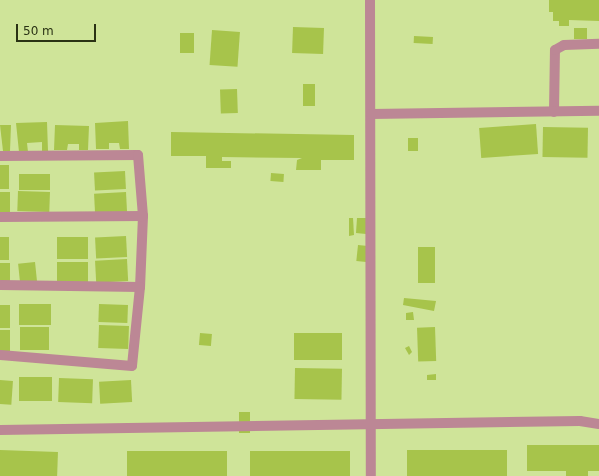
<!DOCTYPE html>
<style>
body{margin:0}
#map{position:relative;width:599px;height:476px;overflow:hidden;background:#cfe499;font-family:"DejaVu Sans",sans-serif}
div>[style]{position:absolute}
.building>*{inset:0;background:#a7c44b;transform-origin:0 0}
.minor>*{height:10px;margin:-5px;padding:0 5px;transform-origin:5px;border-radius:5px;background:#bc8795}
span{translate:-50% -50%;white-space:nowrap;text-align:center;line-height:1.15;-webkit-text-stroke:3px #cfe499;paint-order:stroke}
.scale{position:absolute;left:16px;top:24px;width:80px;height:18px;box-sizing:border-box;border:2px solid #2a3214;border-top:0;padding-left:5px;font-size:12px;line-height:14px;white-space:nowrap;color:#2a3214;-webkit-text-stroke:3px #cfe499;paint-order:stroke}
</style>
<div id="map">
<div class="building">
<div style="clip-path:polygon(549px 0,599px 0,599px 21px,569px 20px,569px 26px,559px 26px,559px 21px,553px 21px,553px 12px,549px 12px)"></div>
<div style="left:293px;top:27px;width:31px;height:26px;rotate:2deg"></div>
<div style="left:574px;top:28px;width:13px;height:11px"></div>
<div style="left:212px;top:30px;width:28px;height:35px;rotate:4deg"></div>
<div style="left:180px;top:33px;width:14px;height:20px"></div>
<div style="left:414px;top:36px;width:19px;height:7px;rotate:3deg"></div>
<div style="left:303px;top:84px;width:12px;height:22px"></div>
<div style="left:237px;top:89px;width:24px;height:17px;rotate:88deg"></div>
<div style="clip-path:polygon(128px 121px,129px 149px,120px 149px,119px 143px,109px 143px,109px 149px,96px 149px,95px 123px)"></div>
<div style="clip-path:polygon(47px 122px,48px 151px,42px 151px,42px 142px,27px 143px,28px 152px,19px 152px,16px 123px)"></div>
<div style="left:536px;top:124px;width:30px;height:57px;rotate:86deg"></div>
<div style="clip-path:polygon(0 125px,11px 125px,10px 151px,3px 151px)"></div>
<div style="clip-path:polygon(55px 125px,89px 126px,88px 150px,79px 150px,79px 144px,68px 144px,67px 150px,54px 150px)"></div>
<div style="left:543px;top:127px;width:45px;height:30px;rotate:1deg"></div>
<div style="clip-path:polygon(171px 132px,354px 135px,354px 160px,321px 160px,321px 170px,296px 170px,297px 160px,302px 158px,222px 157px,222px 161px,231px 161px,231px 168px,206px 168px,206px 156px,171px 156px)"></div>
<div style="left:408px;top:138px;width:10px;height:13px"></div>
<div style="left:0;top:165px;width:9px;height:24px"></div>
<div style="left:125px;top:171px;width:18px;height:31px;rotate:87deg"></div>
<div style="left:271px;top:173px;width:13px;height:8px;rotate:4deg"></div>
<div style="left:19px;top:174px;width:31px;height:16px"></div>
<div style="left:18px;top:191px;width:32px;height:20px;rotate:2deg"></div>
<div style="left:0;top:192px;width:10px;height:20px"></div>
<div style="left:126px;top:192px;width:20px;height:32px;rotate:87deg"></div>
<div style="clip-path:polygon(349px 218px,353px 218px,354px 235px,349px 236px)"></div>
<div style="clip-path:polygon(357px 218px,366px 218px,366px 234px,356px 233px)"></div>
<div style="left:126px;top:236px;width:21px;height:31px;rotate:87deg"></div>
<div style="left:0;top:237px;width:9px;height:23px"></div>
<div style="left:57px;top:237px;width:31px;height:22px"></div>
<div style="left:358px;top:245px;width:10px;height:16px;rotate:6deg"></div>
<div style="left:435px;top:247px;width:36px;height:17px;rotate:90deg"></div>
<div style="left:127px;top:259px;width:22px;height:32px;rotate:87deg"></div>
<div style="left:35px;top:262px;width:19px;height:17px;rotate:84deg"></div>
<div style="left:57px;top:262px;width:31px;height:20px"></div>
<div style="left:0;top:263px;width:10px;height:20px"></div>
<div style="clip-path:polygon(404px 298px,436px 301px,434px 311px,403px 305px)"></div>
<div style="left:19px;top:304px;width:32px;height:21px"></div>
<div style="left:99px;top:304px;width:29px;height:18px;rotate:2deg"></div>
<div style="left:0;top:305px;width:10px;height:23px"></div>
<div style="clip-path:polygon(413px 312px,414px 320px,406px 320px,406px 313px)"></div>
<div style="left:99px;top:325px;width:30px;height:23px;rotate:2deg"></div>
<div style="left:49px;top:327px;width:23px;height:29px;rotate:90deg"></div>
<div style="left:435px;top:327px;width:34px;height:18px;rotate:88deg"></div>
<div style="left:0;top:330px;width:10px;height:22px"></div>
<div style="left:200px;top:333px;width:12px;height:12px;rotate:5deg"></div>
<div style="left:294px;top:333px;width:48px;height:27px"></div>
<div style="clip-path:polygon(409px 346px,412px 352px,409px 355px,405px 348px)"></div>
<div style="left:295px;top:368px;width:47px;height:31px;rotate:1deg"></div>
<div style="clip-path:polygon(436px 374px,436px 380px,427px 380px,427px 375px)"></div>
<div style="left:52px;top:377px;width:24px;height:33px;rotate:90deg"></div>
<div style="left:59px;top:378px;width:34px;height:24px;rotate:2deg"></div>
<div style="left:0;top:380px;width:13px;height:24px;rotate:4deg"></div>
<div style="left:131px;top:380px;width:22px;height:32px;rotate:87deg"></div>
<div style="left:239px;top:412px;width:11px;height:21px"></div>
<div style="clip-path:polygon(527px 445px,599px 445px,599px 471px,588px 471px,588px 476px,566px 476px,566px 471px,527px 471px)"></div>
<div style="left:0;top:450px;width:58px;height:26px;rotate:2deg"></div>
<div style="left:407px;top:450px;width:100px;height:26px"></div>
<div style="left:127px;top:451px;width:100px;height:25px"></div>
<div style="left:250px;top:451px;width:100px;height:25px"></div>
</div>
<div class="minor">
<div style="left:370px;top:0;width:476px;rotate:89.9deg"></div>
<div style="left:554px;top:112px;width:62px;rotate:-89.1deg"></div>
<div style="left:555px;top:50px;width:10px;rotate:-29deg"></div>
<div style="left:564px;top:45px;width:35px;rotate:-2deg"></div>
<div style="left:371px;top:114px;width:228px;rotate:-0.8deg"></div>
<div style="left:0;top:156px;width:138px;rotate:-0.4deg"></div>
<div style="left:138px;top:155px;width:61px;rotate:85.3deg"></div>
<div style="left:143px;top:216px;width:71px;rotate:92.4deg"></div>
<div style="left:140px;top:287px;width:79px;rotate:95.8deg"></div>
<div style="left:132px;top:366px;width:132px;rotate:-175.2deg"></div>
<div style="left:0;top:217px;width:143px;rotate:-0.4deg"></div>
<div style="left:0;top:285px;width:140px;rotate:0.8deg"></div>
<div style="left:0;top:430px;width:580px;rotate:-0.89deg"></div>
<div style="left:580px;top:421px;width:19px;rotate:9deg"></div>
</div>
<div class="scale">50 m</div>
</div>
